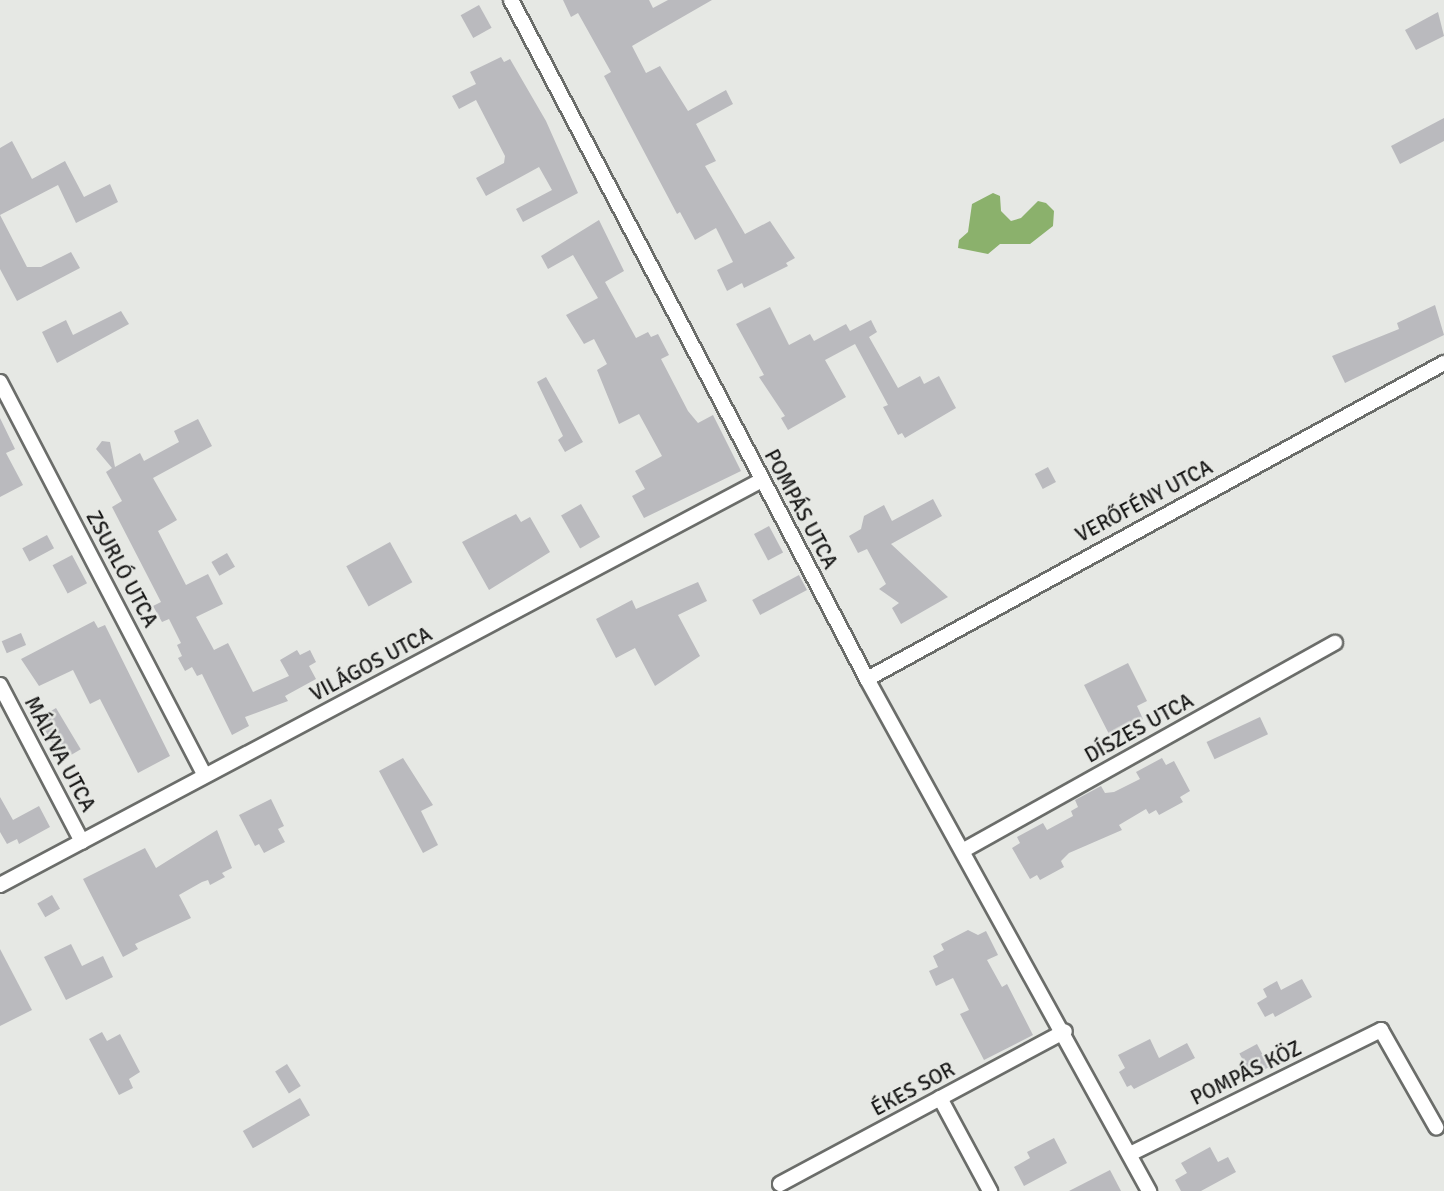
<!DOCTYPE html>
<meta charset="utf-8">
<style>
body{margin:0}
#map{position:relative;width:1444px;height:1191px;overflow:hidden;background:#e6e8e4;font-family:Signika,sans-serif}
div>[style]{position:absolute}
.water>*{inset:0;background:#8bb16c}
.building>*{inset:0;background:#bababe;transform-origin:0 0}
.roads{filter:drop-shadow(2px 0 #6b6d6a) drop-shadow(-2px 0 #6b6d6a) drop-shadow(0 2px #6b6d6a) drop-shadow(0 -2px #6b6d6a)}
.street>*{height:14px;margin:-7px;padding:0 7px;transform-origin:7px;border-radius:7px;background:#fff}
span{translate:-50% -50%;white-space:nowrap;text-align:center;line-height:1.15;-webkit-text-stroke:5px #e6e8e4;paint-order:stroke}
.street-label{font-size:21px;color:#1b1b1a}
</style>
<div id="map">
<div class="water">
<div style="clip-path:polygon(993px 193px,1000px 196px,1001px 211px,1011px 221px,1021px 218px,1038px 201px,1046px 203px,1054px 211px,1053px 226px,1030px 244px,1000px 244px,988px 254px,958px 248px,959px 240px,968px 232px,972px 204px)"></div>
</div>
<div class="building">
<div style="clip-path:polygon(563px 0,649px 0,653px 8px,668px 0,712px 0,632px 46px,646px 73px,660px 66px,688px 111px,726px 90px,733px 104px,696px 124px,716px 161px,705px 166px,745px 234px,770px 221px,795px 258px,786px 263px,788px 266px,744px 288px,742px 283px,727px 291px,717px 270px,733px 262px,716px 228px,695px 240px,680px 212px,677px 214px,604px 76px,611px 72px,578px 13px,571px 17px)"></div>
<div style="left:479px;top:5px;width:26px;height:21px;rotate:61deg"></div>
<div style="clip-path:polygon(1438px 12px,1444px 36px,1416px 50px,1405px 30px)"></div>
<div style="clip-path:polygon(501px 57px,504px 62px,510px 59px,546px 121px,578px 193px,523px 222px,516px 209px,552px 190px,539px 167px,486px 196px,476px 178px,504px 163px,505px 156px,476px 100px,459px 109px,452px 96px,476px 84px,470px 72px)"></div>
<div style="clip-path:polygon(1444px 118px,1444px 141px,1400px 164px,1391px 146px)"></div>
<div style="clip-path:polygon(12px 141px,32px 179px,65px 161px,84px 197px,110px 184px,118px 202px,76px 223px,58px 185px,0 215px,0 148px)"></div>
<div style="clip-path:polygon(0 215px,27px 267px,41px 267px,71px 252px,80px 268px,17px 301px,0 269px)"></div>
<div style="clip-path:polygon(599px 220px,624px 271px,605px 282px,636px 338px,648px 332px,651px 337px,658px 334px,669px 355px,661px 359px,688px 411px,698px 423px,713px 415px,741px 471px,644px 518px,632px 496px,645px 489px,635px 471px,662px 456px,639px 414px,619px 424px,597px 370px,607px 364px,594px 339px,584px 344px,566px 315px,598px 298px,573px 255px,548px 269px,541px 256px)"></div>
<div style="clip-path:polygon(1435px 305px,1444px 335px,1345px 383px,1332px 356px,1399px 329px,1397px 323px)"></div>
<div style="clip-path:polygon(770px 307px,789px 345px,810px 334px,814px 341px,846px 324px,850px 331px,871px 320px,877px 332px,869px 337px,898px 388px,920px 376px,924px 384px,939px 376px,956px 408px,905px 438px,902px 433px,898px 435px,883px 407px,888px 405px,855px 344px,825px 360px,846px 397px,788px 430px,781px 418px,785px 416px,759px 377px,764px 375px,736px 324px)"></div>
<div style="clip-path:polygon(121px 311px,129px 324px,57px 363px,42px 332px,66px 320px,73px 335px)"></div>
<div style="clip-path:polygon(546px 377px,583px 442px,565px 452px,558px 440px,563px 436px,537px 382px)"></div>
<div style="clip-path:polygon(0 418px,15px 449px,6px 453px,23px 485px,0 497px)"></div>
<div style="clip-path:polygon(198px 419px,212px 446px,153px 478px,177px 520px,158px 531px,186px 585px,208px 574px,223px 604px,196px 617px,214px 650px,228px 643px,253px 692px,289px 676px,280px 660px,297px 650px,300px 655px,310px 650px,316px 662px,309px 666px,316px 679px,285px 696px,288px 701px,245px 717px,249px 726px,232px 735px,202px 674px,197px 676px,192px 667px,185px 671px,178px 658px,182px 656px,177px 645px,181px 643px,169px 619px,162px 622px,153px 606px,161px 602px,112px 507px,122px 501px,106px 472px,112px 468px,96px 449px,102px 441px,110px 442px,115px 467px,140px 453px,144px 461px,179px 442px,174px 431px)"></div>
<div style="left:1048px;top:467px;width:17px;height:15px;rotate:62deg"></div>
<div style="clip-path:polygon(933px 499px,942px 516px,891px 544px,948px 597px,901px 624px,892px 608px,899px 603px,879px 589px,886px 584px,867px 549px,858px 553px,849px 536px,861px 529px,864px 516px,884px 505px,892px 521px)"></div>
<div style="left:581px;top:504px;width:38px;height:23px;rotate:60deg"></div>
<div style="clip-path:polygon(516px 514px,521px 522px,530px 517px,550px 552px,489px 590px,462px 542px)"></div>
<div style="left:769px;top:526px;width:30px;height:17px;rotate:62deg"></div>
<div style="left:47px;top:535px;width:15px;height:28px;rotate:62deg"></div>
<div style="left:390px;top:542px;width:46px;height:50px;rotate:61deg"></div>
<div style="left:227px;top:553px;width:16px;height:18px;rotate:60deg"></div>
<div style="left:72px;top:555px;width:32px;height:22px;rotate:62deg"></div>
<div style="left:799px;top:575px;width:17px;height:53px;rotate:62deg"></div>
<div style="clip-path:polygon(698px 582px,707px 601px,678px 615px,700px 656px,655px 686px,635px 648px,616px 658px,596px 619px,632px 600px,636px 609px)"></div>
<div style="clip-path:polygon(94px 621px,98px 628px,105px 625px,170px 756px,138px 773px,100px 699px,90px 704px,73px 670px,39px 686px,21px 659px)"></div>
<div style="left:21px;top:633px;width:13px;height:21px;rotate:67deg"></div>
<div style="clip-path:polygon(1128px 663px,1147px 701px,1137px 706px,1143px 719px,1110px 736px,1084px 685px)"></div>
<div style="left:56px;top:708px;width:48px;height:21px;rotate:59deg"></div>
<div style="left:1260px;top:717px;width:19px;height:59px;rotate:65deg"></div>
<div style="clip-path:polygon(403px 758px,433px 805px,421px 811px,438px 845px,423px 853px,379px 771px)"></div>
<div style="clip-path:polygon(1162px 758px,1166px 765px,1174px 761px,1190px 791px,1180px 797px,1183px 802px,1159px 815px,1156px 810px,1149px 814px,1146px 809px,1119px 825px,1122px 830px,1069px 853px,1061px 861px,1064px 867px,1040px 880px,1037px 875px,1030px 879px,1012px 848px,1020px 843px,1017px 837px,1043px 823px,1047px 830px,1073px 816px,1071px 811px,1078px 807px,1075px 800px,1101px 786px,1105px 793px,1114px 792px,1140px 779px,1136px 772px)"></div>
<div style="clip-path:polygon(0 797px,13px 820px,39px 806px,50px 827px,19px 844px,17px 839px,7px 844px,0 832px)"></div>
<div style="clip-path:polygon(271px 799px,284px 826px,278px 829px,285px 842px,264px 853px,259px 844px,255px 846px,239px 815px)"></div>
<div style="clip-path:polygon(217px 830px,232px 868px,222px 873px,225px 877px,210px 885px,208px 880px,202px 882px,179px 895px,191px 918px,135px 944px,138px 949px,123px 957px,83px 879px,145px 848px,156px 868px)"></div>
<div style="left:52px;top:895px;width:16px;height:17px;rotate:60deg"></div>
<div style="clip-path:polygon(968px 930px,978px 935px,986px 931px,998px 955px,987px 960px,1002px 987px,1007px 984px,1033px 1035px,984px 1060px,960px 1014px,969px 1010px,953px 978px,936px 986px,929px 971px,938px 967px,933px 956px,944px 950px,941px 944px)"></div>
<div style="clip-path:polygon(71px 944px,82px 966px,103px 956px,113px 977px,66px 1000px,44px 957px)"></div>
<div style="clip-path:polygon(0 949px,32px 1010px,0 1026px)"></div>
<div style="clip-path:polygon(1302px 979px,1312px 997px,1275px 1017px,1273px 1013px,1265px 1017px,1257px 1003px,1267px 997px,1263px 989px,1277px 981px,1281px 990px)"></div>
<div style="clip-path:polygon(102px 1032px,107px 1041px,120px 1034px,140px 1072px,129px 1079px,133px 1088px,119px 1095px,89px 1039px)"></div>
<div style="clip-path:polygon(1150px 1039px,1159px 1058px,1187px 1043px,1195px 1058px,1134px 1089px,1131px 1085px,1127px 1087px,1119px 1072px,1125px 1068px,1118px 1055px)"></div>
<div style="left:1257px;top:1044px;width:26px;height:20px;rotate:62deg"></div>
<div style="left:287px;top:1064px;width:26px;height:14px;rotate:58deg"></div>
<div style="left:300px;top:1098px;width:20px;height:66px;rotate:60deg"></div>
<div style="clip-path:polygon(1054px 1138px,1067px 1163px,1024px 1186px,1014px 1167px,1030px 1158px,1027px 1152px)"></div>
<div style="clip-path:polygon(1210px 1147px,1218px 1162px,1228px 1157px,1236px 1172px,1201px 1191px,1181px 1191px,1175px 1180px,1187px 1173px,1181px 1163px)"></div>
<div style="clip-path:polygon(1110px 1170px,1121px 1191px,1069px 1191px)"></div>
</div>
<div class="roads">
<div class="street">
<div style="left:511px;top:0;width:767px;rotate:62.33deg"></div>
<div style="left:867px;top:679px;width:585px;rotate:61.15deg"></div>
<div style="left:0;top:382px;width:443px;rotate:62.5deg"></div>
<div style="left:867px;top:679px;width:658px;rotate:-28.71deg"></div>
<div style="left:0;top:685px;width:177px;rotate:62.4deg"></div>
<div style="left:964px;top:850px;width:425px;rotate:-29.2deg"></div>
<div style="left:0;top:885px;width:863px;rotate:-27.99deg"></div>
<div style="left:940px;top:1098px;width:106px;rotate:61.7deg"></div>
<div style="left:1130px;top:1154px;width:280px;rotate:-26.3deg"></div>
<div style="left:1381px;top:1030px;width:112px;rotate:60.4deg"></div>
<div style="left:780px;top:1184px;width:323px;rotate:-28.2deg"></div>
</div>
</div>
<div class="street-label">
<span style="left:1144px;top:501px;rotate:-28deg">VERŐFÉNY UTCA</span>
<span style="left:801px;top:509px;rotate:62deg">POMPÁS UTCA</span>
<span style="left:122px;top:569px;rotate:62deg">ZSURLÓ UTCA</span>
<span style="left:371px;top:664px;rotate:-28deg">VILÁGOS UTCA</span>
<span style="left:1139px;top:728px;rotate:-29deg">DÍSZES UTCA</span>
<span style="left:60px;top:754px;rotate:62deg">MÁLYVA UTCA</span>
<span style="left:1246px;top:1073px;rotate:-26deg">POMPÁS KÖZ</span>
<span style="left:913px;top:1089px;rotate:-28deg">ÉKES SOR</span>
</div>
</div>
